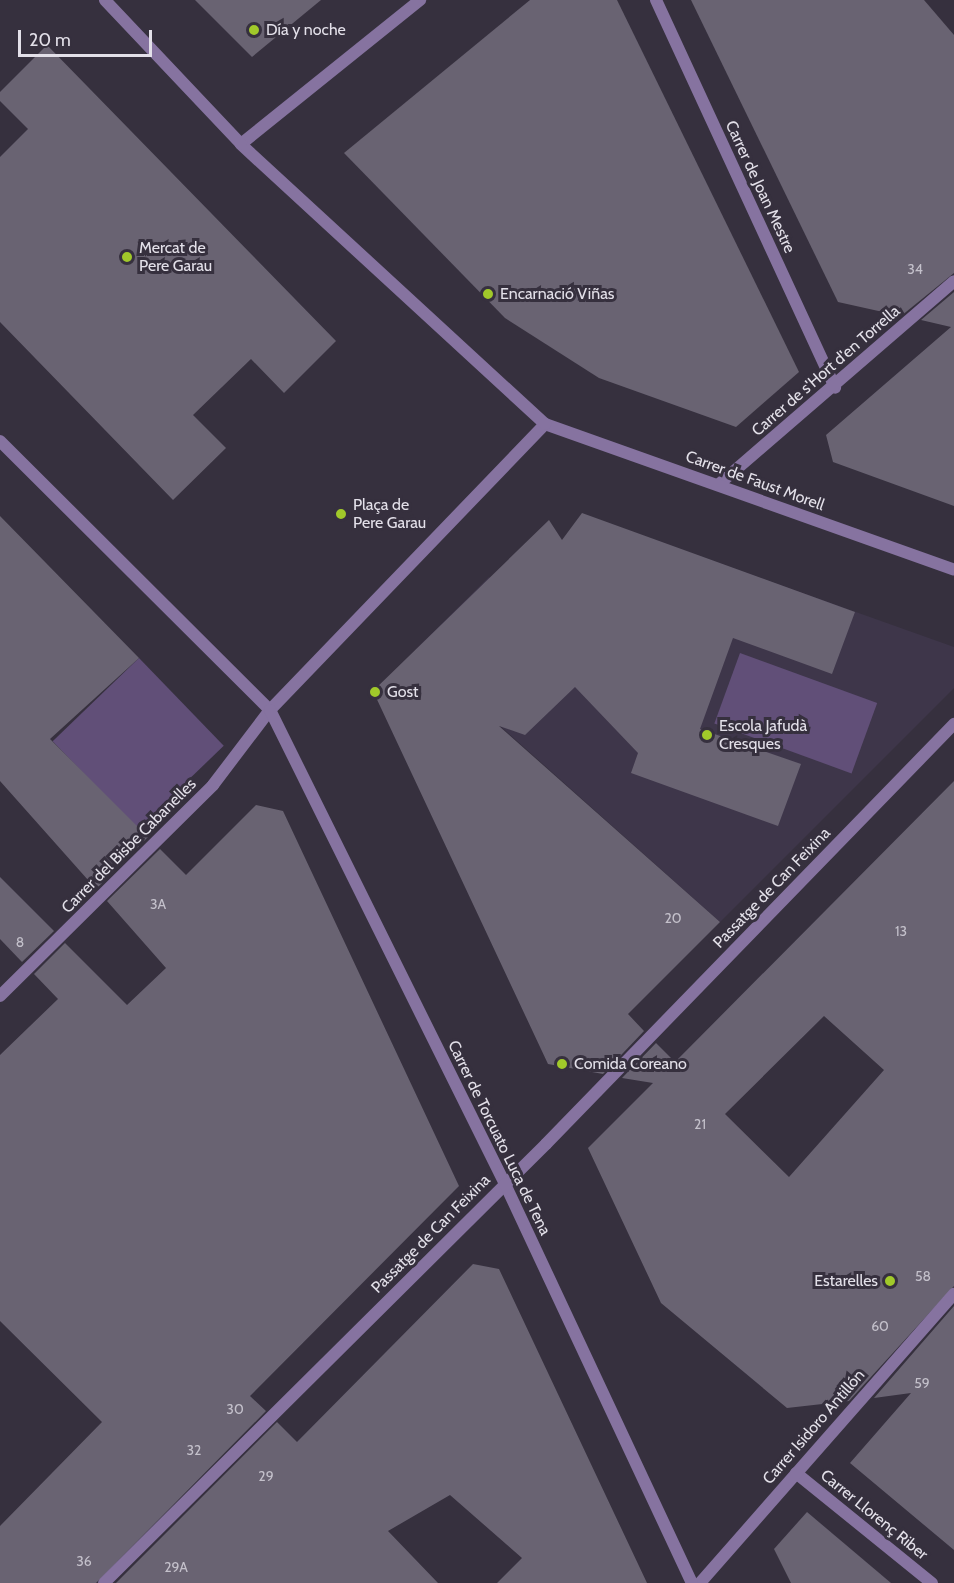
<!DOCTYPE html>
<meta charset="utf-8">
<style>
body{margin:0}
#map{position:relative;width:954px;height:1583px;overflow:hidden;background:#36303e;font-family:Cabin,sans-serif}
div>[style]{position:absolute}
.built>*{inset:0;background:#3e364a}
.green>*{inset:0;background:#614f78;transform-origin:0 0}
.building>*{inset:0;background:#696372}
.minor>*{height:12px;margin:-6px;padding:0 6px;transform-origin:6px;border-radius:6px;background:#8673a0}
.tertiary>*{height:12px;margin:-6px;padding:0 6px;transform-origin:6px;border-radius:6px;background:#8673a0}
.dots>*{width:16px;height:16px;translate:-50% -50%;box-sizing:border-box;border:3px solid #36303e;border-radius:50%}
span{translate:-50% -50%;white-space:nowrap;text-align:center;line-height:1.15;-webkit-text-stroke:6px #36303e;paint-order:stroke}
.number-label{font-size:14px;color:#c4c1cb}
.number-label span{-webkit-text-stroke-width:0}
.poi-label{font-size:16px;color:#e3e0e9}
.left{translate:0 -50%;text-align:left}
.right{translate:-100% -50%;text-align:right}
.street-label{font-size:16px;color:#e3e0e9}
.scale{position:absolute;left:18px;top:30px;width:134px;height:27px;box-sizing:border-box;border:3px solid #e3e0e9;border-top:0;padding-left:8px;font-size:18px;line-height:21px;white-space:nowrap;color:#e3e0e9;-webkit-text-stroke:4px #36303e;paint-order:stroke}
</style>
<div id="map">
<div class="built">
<div style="clip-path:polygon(688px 552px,954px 647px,954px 688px,720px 922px,415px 650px,489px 577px,541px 632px)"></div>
</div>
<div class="green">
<div style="left:740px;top:653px;width:146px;height:75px;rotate:20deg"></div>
<div style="left:139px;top:658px;width:122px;height:120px;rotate:46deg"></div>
</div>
<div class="building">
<div style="clip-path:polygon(195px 0,321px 0,252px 57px)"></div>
<div style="clip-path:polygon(530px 0,617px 0,799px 372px,736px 427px,599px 378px,505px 318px,344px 153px)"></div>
<div style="clip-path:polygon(691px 0,924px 0,954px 35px,954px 273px,901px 316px,838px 302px)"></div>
<div style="clip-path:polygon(47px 45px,336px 341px,284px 393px,251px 359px,193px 415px,226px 448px,173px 500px,0 322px,0 157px,28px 129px,0 101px,0 92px)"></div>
<div style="clip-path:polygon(954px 292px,954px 506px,833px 462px,826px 435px,951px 327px,921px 320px)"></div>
<div style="clip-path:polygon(582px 513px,855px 612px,832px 674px,733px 638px,700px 729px,801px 764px,778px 826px,631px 773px,638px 753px,575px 687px,525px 735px,499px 726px,720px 922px,628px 1014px,644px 1031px,603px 1074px,548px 1064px,373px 691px,549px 520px,562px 540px)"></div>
<div style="clip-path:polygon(0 516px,139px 658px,50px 739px,148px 837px,96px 889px,0 781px)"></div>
<div style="clip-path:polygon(evenodd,954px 781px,954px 1286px,849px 1401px,787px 1408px,661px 1303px,588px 1148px,653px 1083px,622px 1078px,656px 1043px,675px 1062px,954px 781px,824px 1016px,884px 1070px,789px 1177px,725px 1114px,824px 1016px)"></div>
<div style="clip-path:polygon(256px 805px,283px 811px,459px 1186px,250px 1396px,266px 1411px,96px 1583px,0 1583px,0 1526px,102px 1422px,0 1321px,0 1055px,58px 999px,34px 974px,65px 943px,127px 1005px,166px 968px,107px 901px,160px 849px,186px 875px)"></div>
<div style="clip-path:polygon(0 877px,54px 931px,22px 962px,0 939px)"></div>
<div style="clip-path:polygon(473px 1264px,499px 1269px,647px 1583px,497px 1583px,522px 1558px,450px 1495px,388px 1531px,438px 1583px,116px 1583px,277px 1422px,297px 1442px)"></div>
<div style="clip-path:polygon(954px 1306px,954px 1550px,850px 1463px,911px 1393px,874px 1398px)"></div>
<div style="clip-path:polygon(807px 1512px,891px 1583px,791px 1583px,774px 1549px)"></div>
</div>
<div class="minor">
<div style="left:656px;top:0;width:427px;rotate:65.2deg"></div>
<div style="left:718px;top:485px;width:312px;rotate:-40.8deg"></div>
<div style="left:0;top:996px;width:300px;rotate:-44.7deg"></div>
<div style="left:213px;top:785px;width:94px;rotate:-52.8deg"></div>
<div style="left:796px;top:1473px;width:175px;rotate:39deg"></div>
<div style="left:104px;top:1583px;width:623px;rotate:-44.8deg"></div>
<div style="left:546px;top:1144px;width:586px;rotate:-45.83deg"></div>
<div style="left:700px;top:1583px;width:385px;rotate:-48.7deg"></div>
</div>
<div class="tertiary">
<div style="left:241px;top:144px;width:230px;rotate:-38.8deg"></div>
<div style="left:545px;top:424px;width:434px;rotate:19.6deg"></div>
<div style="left:0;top:441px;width:381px;rotate:44.9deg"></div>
<div style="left:270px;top:710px;width:397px;rotate:-46.1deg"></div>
<div style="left:545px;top:424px;width:413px;rotate:-137.4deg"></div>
<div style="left:241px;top:144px;width:198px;rotate:-133.4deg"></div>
<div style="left:270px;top:710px;width:529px;rotate:63.63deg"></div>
<div style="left:505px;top:1184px;width:441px;rotate:64.9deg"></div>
</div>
<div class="dots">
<div style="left:254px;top:30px;background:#a1c92a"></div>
<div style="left:127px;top:257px;background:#a1c92a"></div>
<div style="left:488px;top:294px;background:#a1c92a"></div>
<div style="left:341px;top:514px;background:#a1c92a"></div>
<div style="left:375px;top:692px;background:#a1c92a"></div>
<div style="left:707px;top:735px;background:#a1c92a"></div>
<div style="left:562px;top:1064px;background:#a1c92a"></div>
<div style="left:890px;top:1281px;background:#a1c92a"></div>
</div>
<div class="number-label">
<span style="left:915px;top:269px">34</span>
<span style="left:158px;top:904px">3A</span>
<span style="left:673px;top:918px">20</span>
<span style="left:901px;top:931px">13</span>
<span style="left:20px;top:942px">8</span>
<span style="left:700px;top:1124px">21</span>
<span style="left:923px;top:1276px">58</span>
<span style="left:880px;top:1326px">60</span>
<span style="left:922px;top:1383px">59</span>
<span style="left:235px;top:1409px">30</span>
<span style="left:194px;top:1450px">32</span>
<span style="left:266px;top:1476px">29</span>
<span style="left:84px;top:1561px">36</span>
<span style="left:176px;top:1567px">29A</span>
</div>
<div class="poi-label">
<span class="left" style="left:266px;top:30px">Día y noche</span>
<span class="left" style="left:139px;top:257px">Mercat de<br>Pere Garau</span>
<span class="left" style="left:500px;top:294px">Encarnació Viñas</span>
<span class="left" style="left:353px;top:514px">Plaça de<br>Pere Garau</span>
<span class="left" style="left:387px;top:692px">Gost</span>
<span class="left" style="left:719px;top:735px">Escola Jafudà<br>Cresques</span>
<span class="left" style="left:574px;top:1064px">Comida Coreano</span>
<span class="right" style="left:878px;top:1281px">Estarelles</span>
</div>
<div class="street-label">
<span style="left:760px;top:187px;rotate:65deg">Carrer de Joan Mestre</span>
<span style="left:826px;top:371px;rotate:-41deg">Carrer de s'Hort d'en Torrella</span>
<span style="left:755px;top:481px;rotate:20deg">Carrer de Faust Morell</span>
<span style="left:129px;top:846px;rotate:-45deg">Carrer del Bisbe Cabanelles</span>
<span style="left:772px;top:888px;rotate:-46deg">Passatge de Can Feixina</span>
<span style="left:499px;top:1138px;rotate:64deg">Carrer de Torcuato Luca de Tena</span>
<span style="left:431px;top:1234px;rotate:-45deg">Passatge de Can Feixina</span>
<span style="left:814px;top:1427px;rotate:-49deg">Carrer Isidoro Antillón</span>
<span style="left:874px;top:1515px;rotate:39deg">Carrer Llorenç Riber</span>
</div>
<div class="scale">20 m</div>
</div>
